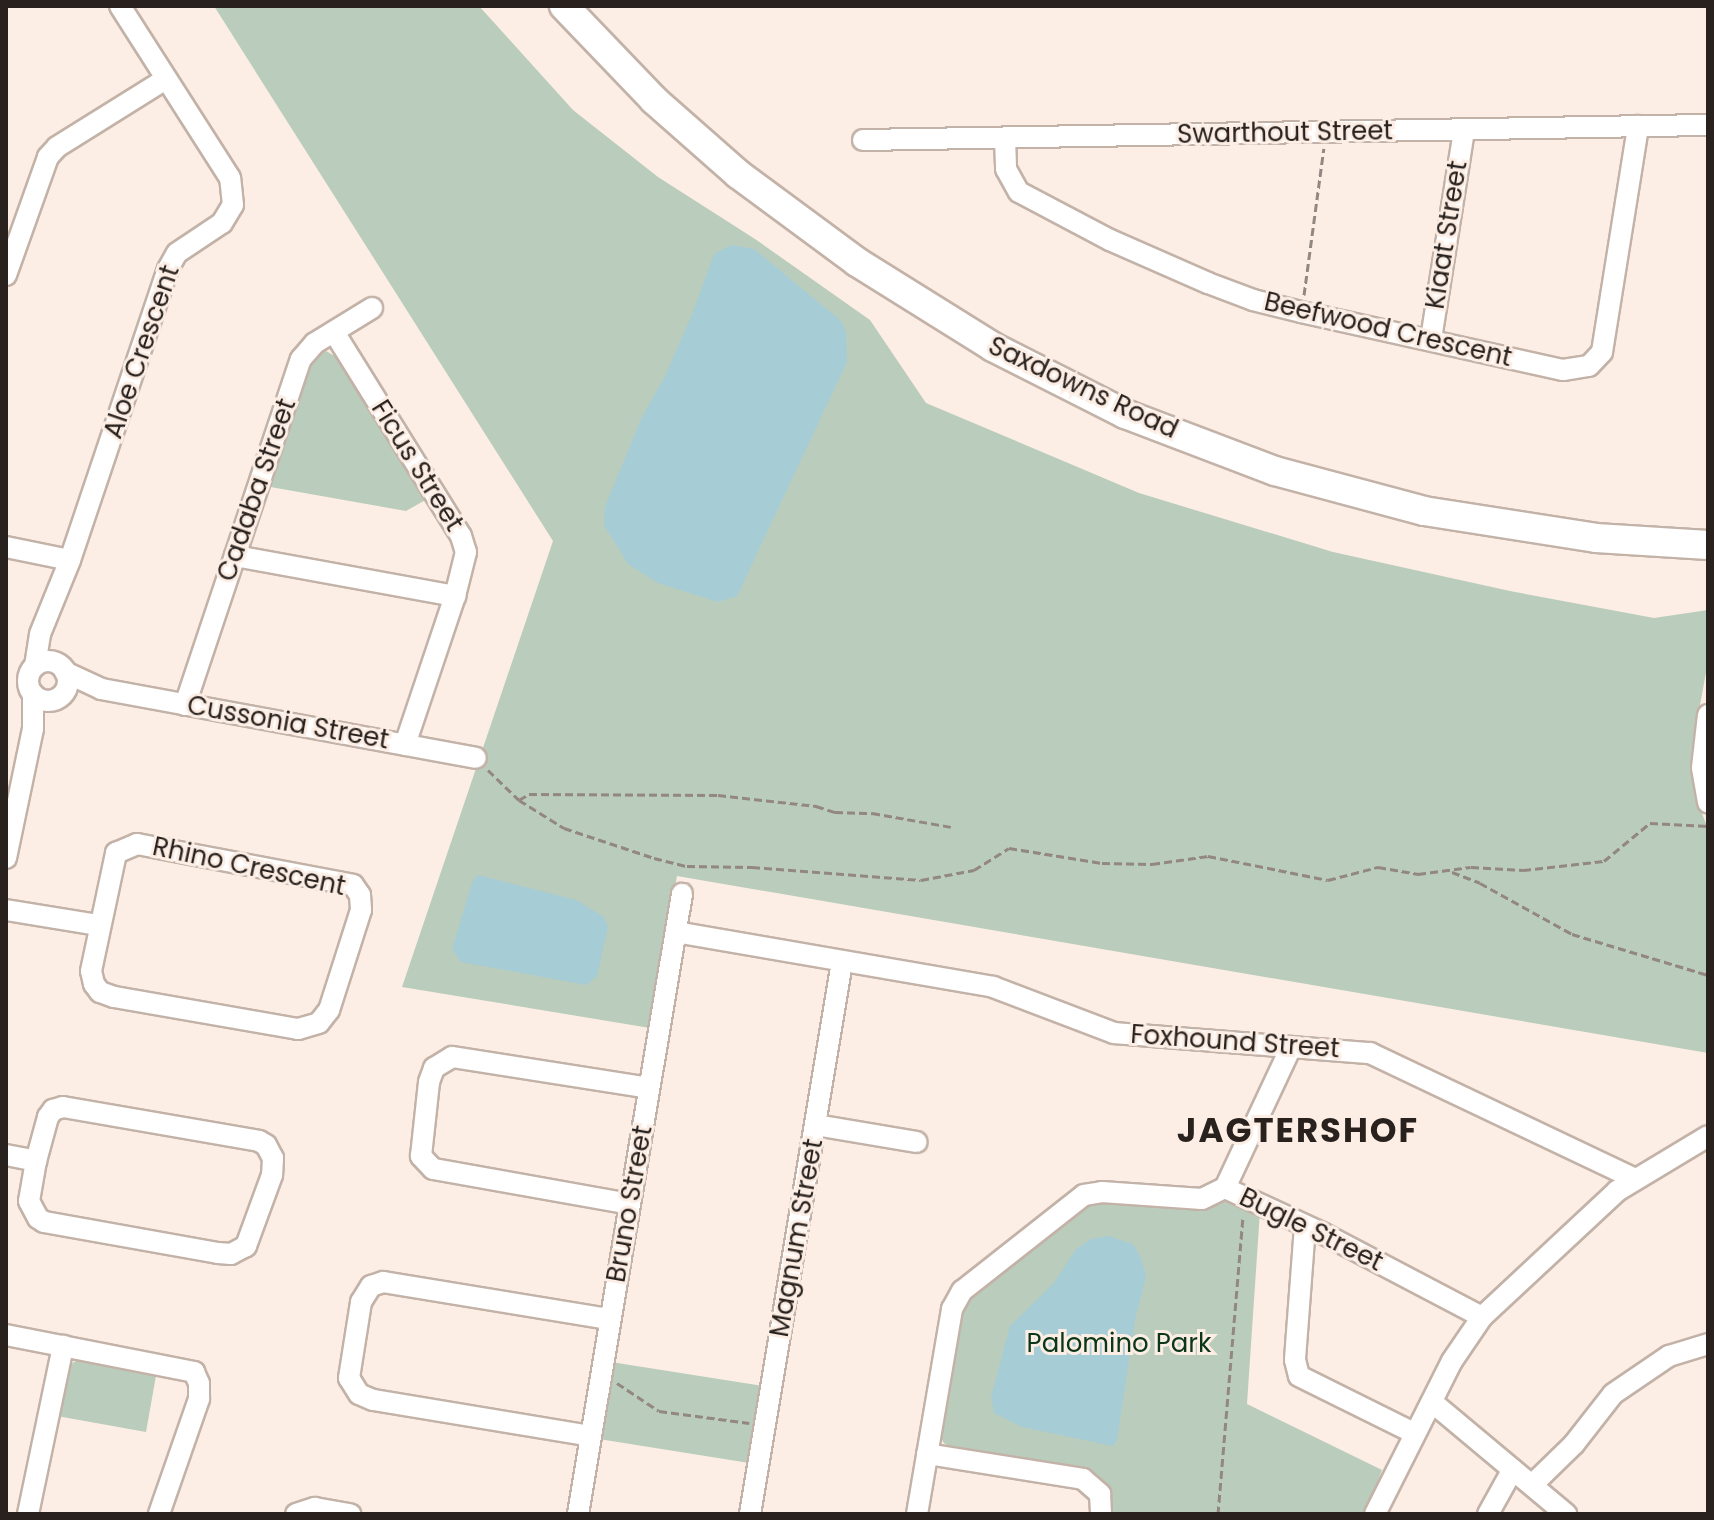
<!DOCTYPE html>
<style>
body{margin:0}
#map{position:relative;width:1714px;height:1520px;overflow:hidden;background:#fceee5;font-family:Poppins,sans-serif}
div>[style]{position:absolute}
.green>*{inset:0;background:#baccbc;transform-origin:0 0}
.water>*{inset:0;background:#a6ccd6}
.path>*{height:3px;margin-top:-1.5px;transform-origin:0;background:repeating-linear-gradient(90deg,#928781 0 8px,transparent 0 12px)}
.roads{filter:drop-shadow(2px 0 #c3b2a7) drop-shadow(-2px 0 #c3b2a7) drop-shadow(0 2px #c3b2a7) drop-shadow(0 -2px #c3b2a7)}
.street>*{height:20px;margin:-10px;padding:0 10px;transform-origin:10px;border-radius:10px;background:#fff}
.street>.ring{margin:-10px;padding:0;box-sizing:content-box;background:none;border:20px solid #fff;border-radius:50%}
.secondary>*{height:28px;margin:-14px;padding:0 14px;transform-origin:14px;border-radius:14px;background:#fff}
span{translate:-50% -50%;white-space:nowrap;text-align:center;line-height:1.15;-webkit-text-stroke:6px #fceee5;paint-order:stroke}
.street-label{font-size:26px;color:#28211d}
.park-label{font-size:26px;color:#0a3718}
.district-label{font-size:34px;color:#28211d;font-weight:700;letter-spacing:2px}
.frame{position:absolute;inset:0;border:8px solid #28211d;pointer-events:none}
</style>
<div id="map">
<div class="green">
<div style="clip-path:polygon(214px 6px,479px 6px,573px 110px,658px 177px,755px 239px,870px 320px,926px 403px,1139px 493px,1333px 552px,1510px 591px,1654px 618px,1708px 610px,1708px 661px,1691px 755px,1696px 798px,1708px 829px,1708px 1053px,677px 876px,650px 1028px,402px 987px,553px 541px)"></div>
<div style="clip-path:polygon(326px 351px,340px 359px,429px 498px,406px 511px,265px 486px,307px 361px)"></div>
<div style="clip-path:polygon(1229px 1199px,1260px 1211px,1247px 1404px,1382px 1470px,1365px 1514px,1108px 1514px,1108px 1492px,953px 1451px,943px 1442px,940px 1435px,963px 1302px,1089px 1201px,1206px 1205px)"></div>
<div style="clip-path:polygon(79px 1359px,157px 1370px,146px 1432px,57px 1416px,68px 1366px)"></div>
<div style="left:611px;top:1362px;width:154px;height:78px;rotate:9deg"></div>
</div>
<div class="water">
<div style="clip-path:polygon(731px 245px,754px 249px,841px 321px,846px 332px,847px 362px,737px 596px,718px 602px,658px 583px,628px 564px,604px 525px,605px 507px,641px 419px,665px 376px,691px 317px,714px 254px)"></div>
<div style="clip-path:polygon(478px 875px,576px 900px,604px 917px,608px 927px,597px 976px,587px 985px,461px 962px,452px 949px,473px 880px)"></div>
<div style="clip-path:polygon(1108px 1236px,1133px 1244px,1141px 1258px,1146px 1277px,1135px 1320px,1117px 1440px,1113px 1446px,1022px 1427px,994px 1413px,991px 1397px,1010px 1326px,1054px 1283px,1076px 1249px,1091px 1239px)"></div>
</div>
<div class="path">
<div style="left:1304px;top:295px;width:148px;rotate:-82.3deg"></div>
<div style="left:488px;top:770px;width:43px;rotate:44.1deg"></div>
<div style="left:519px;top:800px;width:53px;rotate:31.9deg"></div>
<div style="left:564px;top:828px;width:95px;rotate:18.4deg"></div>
<div style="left:654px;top:858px;width:34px;rotate:14deg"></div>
<div style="left:687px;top:866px;width:65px;rotate:0.9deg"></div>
<div style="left:752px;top:867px;width:169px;rotate:4.4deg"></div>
<div style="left:921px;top:880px;width:54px;rotate:-10.7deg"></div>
<div style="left:974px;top:870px;width:41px;rotate:-32.2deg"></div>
<div style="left:1009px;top:848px;width:94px;rotate:9.2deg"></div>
<div style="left:1102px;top:863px;width:50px;rotate:1.1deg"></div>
<div style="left:1152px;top:864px;width:57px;rotate:-8.1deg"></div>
<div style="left:1208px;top:856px;width:122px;rotate:11.3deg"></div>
<div style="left:1328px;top:880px;width:52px;rotate:-14.6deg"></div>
<div style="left:1378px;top:867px;width:41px;rotate:9.9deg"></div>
<div style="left:1418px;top:874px;width:53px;rotate:-7.5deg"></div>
<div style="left:1471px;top:867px;width:52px;rotate:3.3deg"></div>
<div style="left:1523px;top:870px;width:81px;rotate:-6.3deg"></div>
<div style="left:1604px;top:861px;width:60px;rotate:-39.6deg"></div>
<div style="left:1650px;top:823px;width:58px;rotate:3deg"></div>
<div style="left:519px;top:800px;width:12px;rotate:-31deg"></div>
<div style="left:529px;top:794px;width:189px;rotate:0.3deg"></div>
<div style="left:718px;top:795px;width:99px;rotate:6.4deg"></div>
<div style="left:816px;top:806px;width:20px;rotate:18deg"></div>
<div style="left:835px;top:812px;width:37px;rotate:2deg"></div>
<div style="left:872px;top:813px;width:80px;rotate:10deg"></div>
<div style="left:1452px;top:872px;width:30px;rotate:21deg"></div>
<div style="left:1480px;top:883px;width:105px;rotate:29deg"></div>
<div style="left:1572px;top:934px;width:142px;rotate:16.8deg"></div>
<div style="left:617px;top:1383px;width:50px;rotate:33.7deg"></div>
<div style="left:659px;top:1411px;width:91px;rotate:7.6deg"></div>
<div style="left:1218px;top:1514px;width:298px;rotate:-85.2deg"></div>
</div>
<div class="roads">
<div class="street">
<div style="left:1005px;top:138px;width:31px;rotate:88deg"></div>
<div style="left:1006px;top:169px;width:26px;rotate:61deg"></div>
<div style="left:1019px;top:192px;width:103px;rotate:27.8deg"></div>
<div style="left:1110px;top:240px;width:107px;rotate:23.7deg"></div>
<div style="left:1208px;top:283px;width:48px;rotate:20.7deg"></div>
<div style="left:1253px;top:300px;width:49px;rotate:14deg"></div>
<div style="left:1301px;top:312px;width:268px;rotate:12.5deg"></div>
<div style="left:1563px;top:370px;width:26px;rotate:-9deg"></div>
<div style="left:1589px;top:366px;width:19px;rotate:-47deg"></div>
<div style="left:1602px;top:352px;width:229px;rotate:-80.9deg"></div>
<div style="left:863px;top:140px;width:845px;rotate:-1.02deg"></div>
<div style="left:6px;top:275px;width:125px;rotate:-70.4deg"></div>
<div style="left:48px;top:157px;width:13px;rotate:-48deg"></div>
<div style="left:57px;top:147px;width:128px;rotate:-32deg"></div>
<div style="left:334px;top:332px;width:240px;rotate:58.1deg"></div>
<div style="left:461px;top:536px;width:17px;rotate:73deg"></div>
<div style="left:466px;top:552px;width:45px;rotate:104deg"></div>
<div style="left:455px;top:596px;width:157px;rotate:108.6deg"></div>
<div style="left:1431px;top:339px;width:212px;rotate:-81deg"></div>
<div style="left:6px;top:547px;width:65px;rotate:11.5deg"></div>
<div style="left:235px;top:556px;width:224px;rotate:10.3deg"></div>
<div class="ring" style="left:28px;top:661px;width:20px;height:20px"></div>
<div style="left:35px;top:666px;width:32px;rotate:-81deg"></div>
<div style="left:40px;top:634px;width:80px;rotate:-67.9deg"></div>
<div style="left:70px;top:560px;width:307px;rotate:-71.4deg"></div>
<div style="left:168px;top:269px;width:18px;rotate:-61deg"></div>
<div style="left:177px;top:253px;width:54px;rotate:-33.7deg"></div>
<div style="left:222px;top:223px;width:21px;rotate:-59deg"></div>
<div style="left:233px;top:205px;width:27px;rotate:-96deg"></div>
<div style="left:230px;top:178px;width:204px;rotate:-122.6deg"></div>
<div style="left:65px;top:672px;width:40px;rotate:25deg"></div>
<div style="left:101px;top:689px;width:381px;rotate:10.4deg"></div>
<div style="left:185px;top:705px;width:365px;rotate:-71.5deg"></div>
<div style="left:301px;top:359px;width:21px;rotate:-49deg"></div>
<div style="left:315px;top:343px;width:67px;rotate:-31.6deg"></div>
<div style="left:1708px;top:715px;width:53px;rotate:96.5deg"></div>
<div style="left:1702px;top:768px;width:35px;rotate:80deg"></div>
<div style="left:137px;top:844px;width:220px;rotate:10.7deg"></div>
<div style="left:353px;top:885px;width:12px;rotate:55deg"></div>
<div style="left:360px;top:895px;width:15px;rotate:86deg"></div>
<div style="left:361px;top:910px;width:105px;rotate:107.7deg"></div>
<div style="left:329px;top:1010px;width:16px;rotate:128deg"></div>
<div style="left:319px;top:1023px;width:22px;rotate:164deg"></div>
<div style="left:298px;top:1029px;width:187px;rotate:-170.1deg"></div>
<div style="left:114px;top:997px;width:15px;rotate:-160deg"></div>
<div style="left:100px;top:992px;width:10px;rotate:-127deg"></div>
<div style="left:94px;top:984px;width:13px;rotate:-103deg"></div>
<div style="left:91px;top:971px;width:121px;rotate:-78deg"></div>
<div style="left:116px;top:853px;width:23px;rotate:-23deg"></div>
<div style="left:6px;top:858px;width:132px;rotate:-78.2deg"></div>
<div style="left:33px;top:729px;width:35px;rotate:-90deg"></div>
<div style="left:6px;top:910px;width:94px;rotate:9.2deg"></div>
<div style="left:676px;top:932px;width:322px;rotate:9.8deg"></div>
<div style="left:993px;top:987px;width:129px;rotate:20.8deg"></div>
<div style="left:1114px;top:1033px;width:257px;rotate:4.5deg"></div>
<div style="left:1370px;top:1053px;width:293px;rotate:25.4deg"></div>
<div style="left:63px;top:1107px;width:199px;rotate:9.8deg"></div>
<div style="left:259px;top:1141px;width:8px;rotate:30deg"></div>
<div style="left:266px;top:1145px;width:15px;rotate:62deg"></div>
<div style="left:273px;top:1158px;width:17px;rotate:93deg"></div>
<div style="left:272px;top:1175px;width:76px;rotate:110.1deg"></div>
<div style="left:246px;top:1246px;width:17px;rotate:152deg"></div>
<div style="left:231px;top:1254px;width:13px;rotate:-176deg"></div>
<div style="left:218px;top:1253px;width:177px;rotate:-169.9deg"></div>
<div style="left:44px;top:1222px;width:7px;rotate:-146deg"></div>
<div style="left:38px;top:1218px;width:19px;rotate:-118deg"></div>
<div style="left:29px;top:1201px;width:41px;rotate:-80.1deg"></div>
<div style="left:36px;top:1161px;width:46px;rotate:-74.7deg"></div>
<div style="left:48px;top:1117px;width:9px;rotate:-54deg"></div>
<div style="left:53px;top:1110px;width:10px;rotate:-17deg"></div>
<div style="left:816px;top:1125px;width:102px;rotate:9.6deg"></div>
<div style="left:6px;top:1155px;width:31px;rotate:11deg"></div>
<div style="left:1225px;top:1188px;width:109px;rotate:24.9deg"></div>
<div style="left:1324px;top:1234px;width:178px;rotate:27.7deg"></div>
<div style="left:1225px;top:1188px;width:156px;rotate:-64.9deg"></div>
<div style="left:630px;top:1204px;width:200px;rotate:-169.9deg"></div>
<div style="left:433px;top:1169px;width:18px;rotate:-133deg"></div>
<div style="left:421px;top:1156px;width:74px;rotate:-83.8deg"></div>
<div style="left:429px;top:1082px;width:15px;rotate:-70deg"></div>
<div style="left:434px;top:1068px;width:21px;rotate:-31deg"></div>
<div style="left:452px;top:1057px;width:199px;rotate:8.9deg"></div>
<div style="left:1305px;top:1226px;width:134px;rotate:94.3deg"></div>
<div style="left:1295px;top:1360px;width:16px;rotate:76deg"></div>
<div style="left:1299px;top:1376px;width:128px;rotate:26.4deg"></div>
<div style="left:6px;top:1335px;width:192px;rotate:11.1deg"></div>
<div style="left:194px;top:1372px;width:12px;rotate:66deg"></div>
<div style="left:199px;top:1383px;width:16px;rotate:90deg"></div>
<div style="left:199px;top:1399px;width:122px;rotate:109.2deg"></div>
<div style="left:1432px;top:1402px;width:175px;rotate:39.9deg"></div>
<div style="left:591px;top:1436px;width:221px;rotate:-170.6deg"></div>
<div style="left:373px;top:1400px;width:15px;rotate:-157deg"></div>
<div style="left:359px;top:1394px;width:19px;rotate:-122deg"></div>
<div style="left:349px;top:1378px;width:77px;rotate:-81deg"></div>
<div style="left:361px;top:1302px;width:19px;rotate:-58deg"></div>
<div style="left:371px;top:1286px;width:13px;rotate:-18deg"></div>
<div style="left:383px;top:1282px;width:230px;rotate:9.3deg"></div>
<div style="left:927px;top:1454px;width:158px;rotate:9.1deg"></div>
<div style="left:1083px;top:1479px;width:23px;rotate:41deg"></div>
<div style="left:1100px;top:1494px;width:20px;rotate:87deg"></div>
<div style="left:1532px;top:1485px;width:59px;rotate:-44.3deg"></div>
<div style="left:1574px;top:1444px;width:63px;rotate:-52deg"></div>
<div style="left:1613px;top:1394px;width:68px;rotate:-34.2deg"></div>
<div style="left:1669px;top:1356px;width:41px;rotate:-17.1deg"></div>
<div style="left:28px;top:1514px;width:172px;rotate:-78.2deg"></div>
<div style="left:296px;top:1514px;width:20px;rotate:-18deg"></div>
<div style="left:315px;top:1508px;width:36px;rotate:10deg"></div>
<div style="left:578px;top:1514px;width:629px;rotate:-80.48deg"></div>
<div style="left:750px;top:1514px;width:560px;rotate:-80.54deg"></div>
<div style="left:917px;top:1514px;width:208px;rotate:-80.3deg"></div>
<div style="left:952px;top:1309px;width:21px;rotate:-61deg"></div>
<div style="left:962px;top:1291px;width:155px;rotate:-38.2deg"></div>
<div style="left:1084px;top:1195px;width:18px;rotate:-9deg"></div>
<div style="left:1102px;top:1192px;width:100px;rotate:4deg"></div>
<div style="left:1202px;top:1199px;width:25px;rotate:-26deg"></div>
<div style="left:1375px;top:1514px;width:171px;rotate:-63.3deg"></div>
<div style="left:1452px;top:1361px;width:53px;rotate:-55.7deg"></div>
<div style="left:1482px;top:1317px;width:185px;rotate:-43deg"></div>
<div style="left:1617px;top:1191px;width:106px;rotate:-31.1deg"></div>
<div style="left:1488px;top:1514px;width:51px;rotate:-60.9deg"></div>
</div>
<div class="secondary">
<div style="left:564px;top:6px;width:130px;rotate:46.2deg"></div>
<div style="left:654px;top:100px;width:112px;rotate:41.4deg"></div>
<div style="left:738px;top:174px;width:148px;rotate:36.5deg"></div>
<div style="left:857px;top:262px;width:160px;rotate:32deg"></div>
<div style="left:993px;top:347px;width:148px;rotate:26.9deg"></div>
<div style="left:1125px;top:414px;width:160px;rotate:20.8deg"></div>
<div style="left:1275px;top:471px;width:154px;rotate:15deg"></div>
<div style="left:1424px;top:511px;width:174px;rotate:8.9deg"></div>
<div style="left:1596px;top:538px;width:112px;rotate:3.6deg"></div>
</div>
</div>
<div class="street-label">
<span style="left:1285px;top:133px;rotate:-1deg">Swarthout Street</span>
<span style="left:1447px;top:235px;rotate:-81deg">Kiaat Street</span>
<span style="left:1388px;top:330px;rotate:13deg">Beefwood Crescent</span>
<span style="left:142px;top:352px;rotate:-71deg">Aloe Crescent</span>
<span style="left:1083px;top:388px;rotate:25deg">Saxdowns Road</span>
<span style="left:417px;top:466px;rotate:58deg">Ficus Street</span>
<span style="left:257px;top:490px;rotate:-71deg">Cadaba Street</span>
<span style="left:288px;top:723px;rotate:10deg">Cussonia Street</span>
<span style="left:249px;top:867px;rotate:12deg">Rhino Crescent</span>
<span style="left:1235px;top:1042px;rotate:4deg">Foxhound Street</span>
<span style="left:630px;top:1204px;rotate:-80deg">Bruno Street</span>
<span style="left:1311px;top:1230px;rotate:26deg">Bugle Street</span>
<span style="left:797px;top:1238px;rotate:-80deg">Magnum Street</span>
</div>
<div class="park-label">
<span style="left:1119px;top:1344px">Palomino Park</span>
</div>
<div class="district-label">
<span style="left:1298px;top:1131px">JAGTERSHOF</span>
</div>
<div class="frame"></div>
</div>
